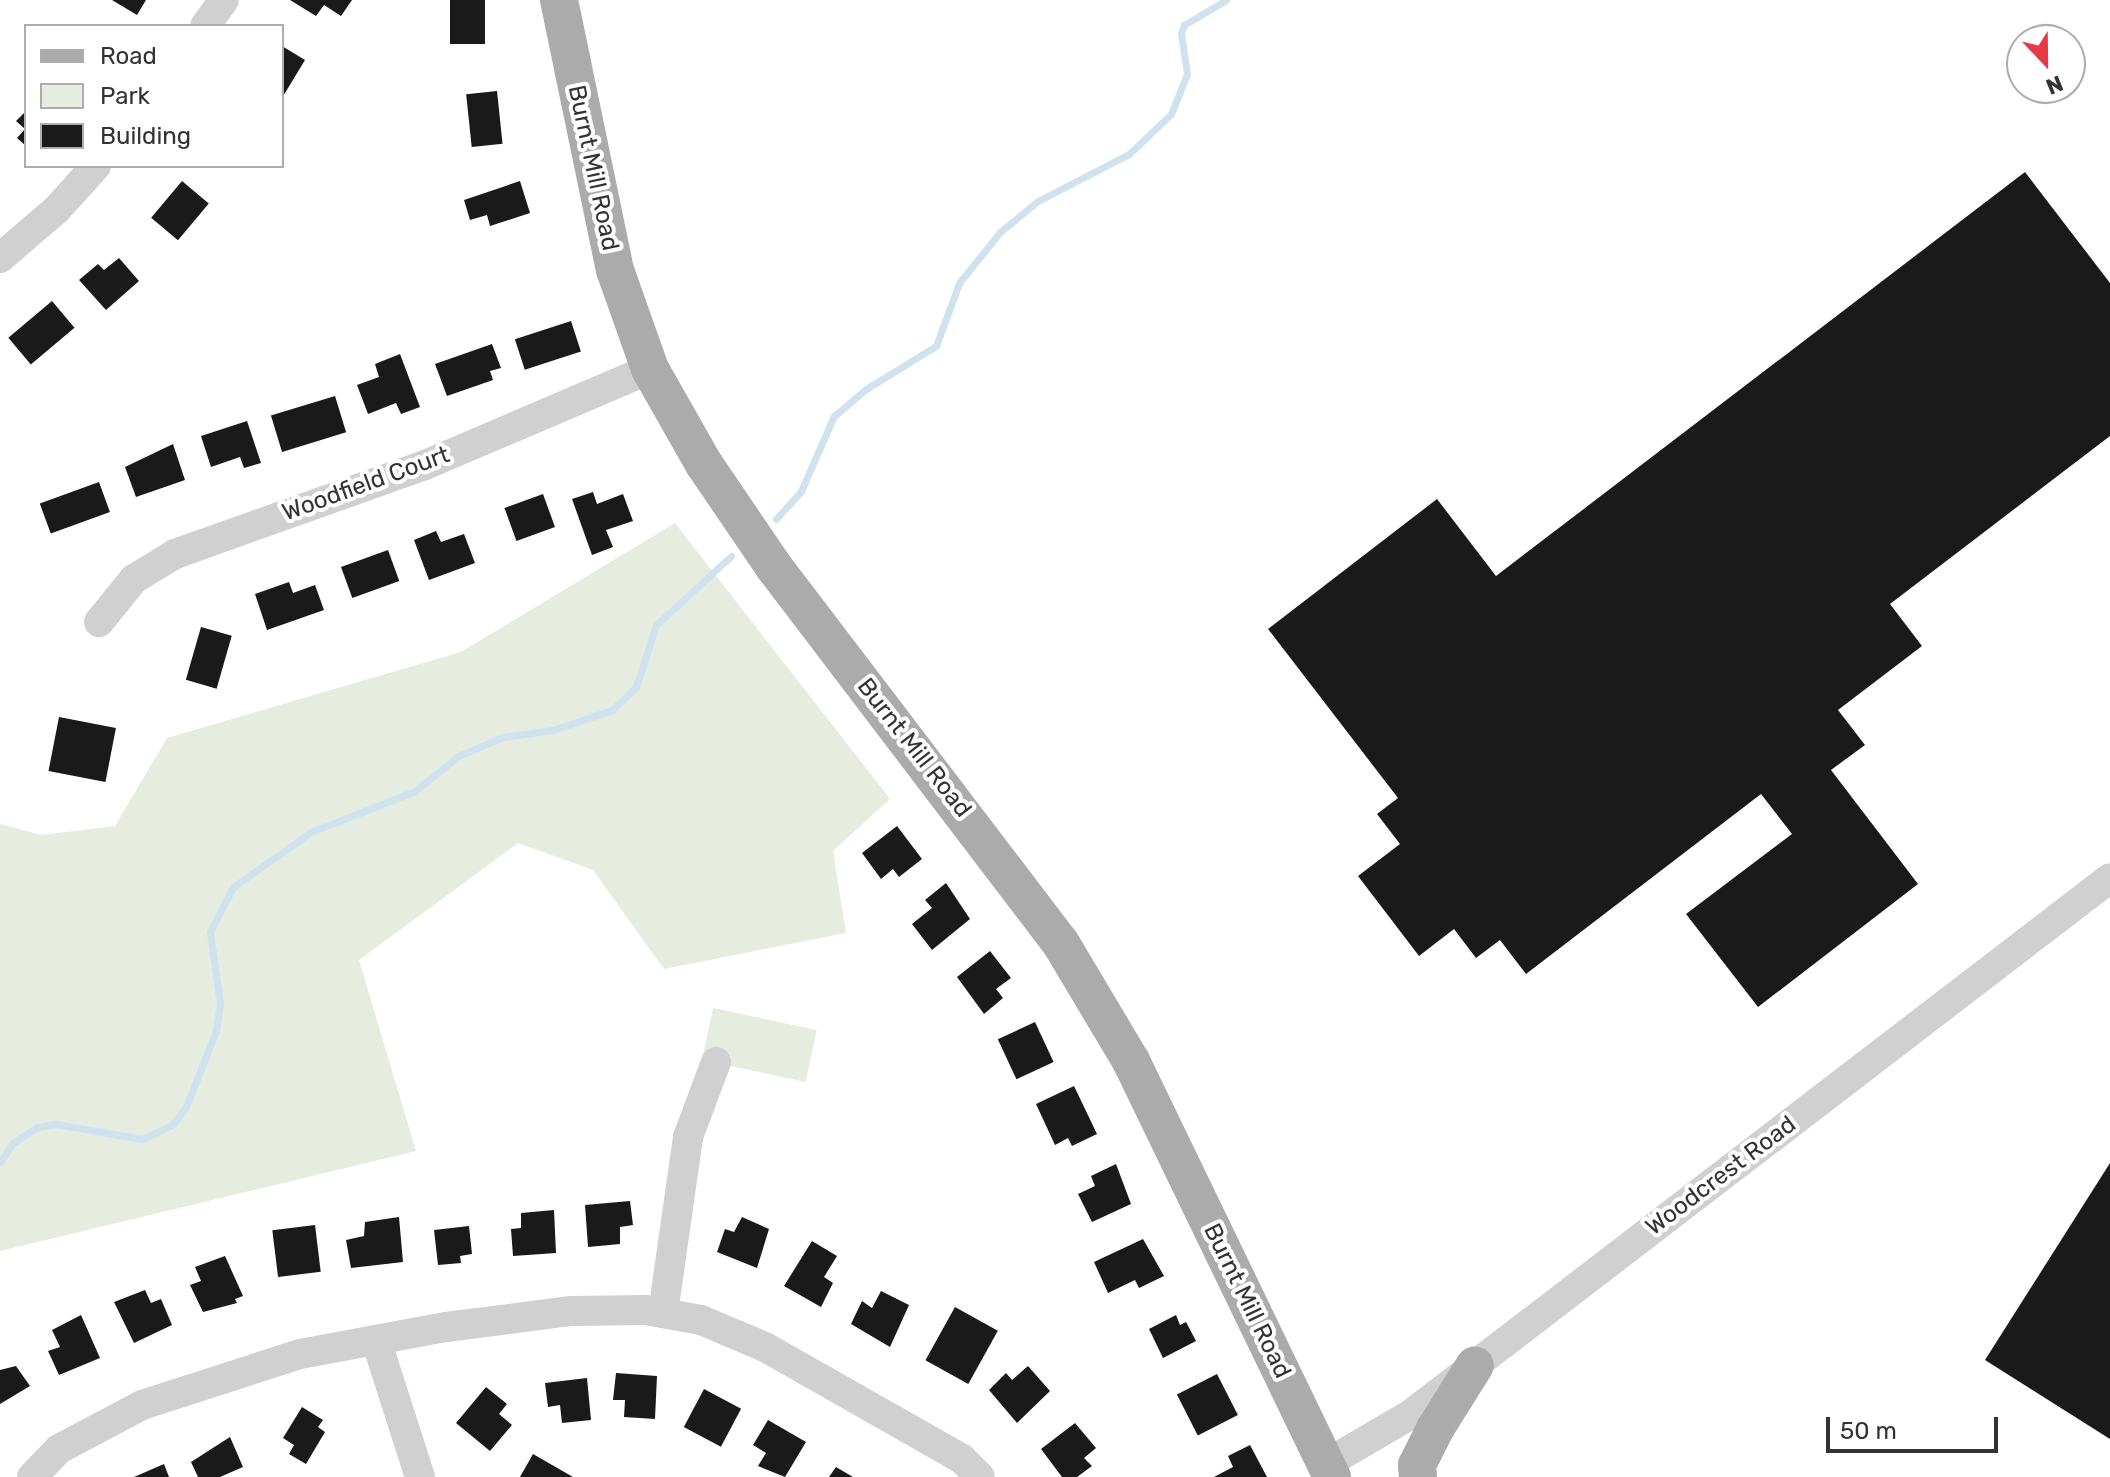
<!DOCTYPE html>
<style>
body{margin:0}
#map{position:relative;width:2110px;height:1477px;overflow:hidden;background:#fff;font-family:Rubik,sans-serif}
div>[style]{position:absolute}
.green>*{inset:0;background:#e6ecdf;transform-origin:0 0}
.stream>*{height:7px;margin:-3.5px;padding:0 3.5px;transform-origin:3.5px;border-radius:3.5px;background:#cfe2ee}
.building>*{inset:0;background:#1a1a1a;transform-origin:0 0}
.minor>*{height:30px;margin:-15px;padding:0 15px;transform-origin:15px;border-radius:15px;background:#d0d0d0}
.major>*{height:38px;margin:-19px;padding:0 19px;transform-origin:19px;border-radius:19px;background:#ababab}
span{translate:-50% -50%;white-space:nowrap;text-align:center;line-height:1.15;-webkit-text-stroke:8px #fff;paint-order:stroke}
.street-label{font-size:24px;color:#333}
.legend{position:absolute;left:24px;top:24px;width:260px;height:144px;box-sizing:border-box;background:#fff;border:2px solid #adadad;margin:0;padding:10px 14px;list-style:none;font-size:24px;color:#333}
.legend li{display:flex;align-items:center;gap:16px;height:40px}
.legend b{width:40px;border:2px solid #adadad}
.north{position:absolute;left:2006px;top:24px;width:80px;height:80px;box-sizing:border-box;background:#fff;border:2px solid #adadad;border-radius:50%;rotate:158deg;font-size:22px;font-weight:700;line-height:32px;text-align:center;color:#333}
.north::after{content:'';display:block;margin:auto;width:28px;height:36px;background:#e63946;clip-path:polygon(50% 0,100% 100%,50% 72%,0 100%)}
.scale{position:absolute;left:1826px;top:1417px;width:172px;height:36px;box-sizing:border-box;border:4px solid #333;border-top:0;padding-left:10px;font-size:24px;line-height:28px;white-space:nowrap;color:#333;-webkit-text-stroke:6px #fff;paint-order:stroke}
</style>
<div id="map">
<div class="green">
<div style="clip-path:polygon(675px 523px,890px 799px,833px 851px,846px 933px,664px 969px,593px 870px,518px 843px,359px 960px,416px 1151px,0 1251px,0 824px,41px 835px,115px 826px,167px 738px,461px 652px)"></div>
<div style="left:713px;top:1008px;width:106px;height:53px;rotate:12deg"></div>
</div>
<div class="stream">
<div style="left:776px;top:519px;width:38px;rotate:-48deg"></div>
<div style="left:801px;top:491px;width:82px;rotate:-66.3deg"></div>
<div style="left:834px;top:416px;width:42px;rotate:-40.2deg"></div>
<div style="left:866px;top:389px;width:82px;rotate:-31.6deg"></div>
<div style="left:936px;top:346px;width:67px;rotate:-69.9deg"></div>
<div style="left:959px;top:283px;width:65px;rotate:-51.2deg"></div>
<div style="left:1000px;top:232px;width:49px;rotate:-39.2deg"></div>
<div style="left:1038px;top:201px;width:102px;rotate:-27.3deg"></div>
<div style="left:1129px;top:154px;width:58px;rotate:-43.6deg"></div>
<div style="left:1171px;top:114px;width:43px;rotate:-68.2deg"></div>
<div style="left:1187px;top:74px;width:41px;rotate:-98.3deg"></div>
<div style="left:1181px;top:33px;width:9px;rotate:-69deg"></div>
<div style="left:1184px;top:25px;width:49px;rotate:-30.8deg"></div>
<div style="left:0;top:1162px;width:23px;rotate:-56deg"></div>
<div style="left:13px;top:1143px;width:29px;rotate:-34deg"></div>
<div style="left:37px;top:1127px;width:19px;rotate:-9deg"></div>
<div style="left:56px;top:1124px;width:87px;rotate:9.9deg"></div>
<div style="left:142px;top:1139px;width:33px;rotate:-25deg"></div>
<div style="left:172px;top:1125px;width:23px;rotate:-52deg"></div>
<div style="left:186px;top:1107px;width:82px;rotate:-68.5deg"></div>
<div style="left:216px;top:1031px;width:27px;rotate:-82deg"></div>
<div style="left:220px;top:1004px;width:73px;rotate:-97.9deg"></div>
<div style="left:210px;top:932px;width:51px;rotate:-62.9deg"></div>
<div style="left:233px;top:887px;width:95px;rotate:-35.2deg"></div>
<div style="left:311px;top:832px;width:112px;rotate:-21.5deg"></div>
<div style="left:415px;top:791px;width:55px;rotate:-39.1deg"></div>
<div style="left:458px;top:756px;width:49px;rotate:-22.9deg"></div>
<div style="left:503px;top:737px;width:50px;rotate:-8deg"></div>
<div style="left:553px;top:730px;width:62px;rotate:-18.7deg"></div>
<div style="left:612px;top:710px;width:33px;rotate:-44deg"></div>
<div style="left:636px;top:687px;width:65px;rotate:-72.1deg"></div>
<div style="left:656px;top:625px;width:102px;rotate:-42.6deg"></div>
</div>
<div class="building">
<div style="clip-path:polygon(112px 0,146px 0,137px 15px)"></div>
<div style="clip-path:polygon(290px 0,352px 0,341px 16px,324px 5px,316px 16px)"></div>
<div style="left:450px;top:0;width:35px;height:44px"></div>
<div style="clip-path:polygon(282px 46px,305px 60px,282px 98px)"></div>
<div style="left:497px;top:91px;width:53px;height:31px;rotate:84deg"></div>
<div style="clip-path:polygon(26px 111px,26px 146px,17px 138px,25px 129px,16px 121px)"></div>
<div style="clip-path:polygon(2025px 172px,2110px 283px,2110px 436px,1890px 604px,1922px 646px,1838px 710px,1865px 745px,1831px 770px,1918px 884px,1758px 1007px,1686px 914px,1792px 834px,1761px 794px,1526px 974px,1500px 940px,1476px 958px,1454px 929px,1419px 956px,1358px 876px,1400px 844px,1377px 814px,1398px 798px,1268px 629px,1437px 499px,1496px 576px)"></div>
<div style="left:182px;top:181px;width:35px;height:48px;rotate:40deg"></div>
<div style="clip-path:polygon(520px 181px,530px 213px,490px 226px,487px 215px,470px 220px,464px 200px)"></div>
<div style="clip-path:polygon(119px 258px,139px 281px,106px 310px,79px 280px,98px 264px,104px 270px)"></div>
<div style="left:52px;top:301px;width:35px;height:57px;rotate:50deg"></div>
<div style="left:571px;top:321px;width:32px;height:59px;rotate:72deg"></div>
<div style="clip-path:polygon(492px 344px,501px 368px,490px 371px,493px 380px,447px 396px,435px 364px)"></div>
<div style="clip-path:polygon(400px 354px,420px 407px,401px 414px,396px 403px,368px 414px,357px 385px,379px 377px,375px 364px)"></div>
<div style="left:335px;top:396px;width:38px;height:67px;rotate:73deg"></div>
<div style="clip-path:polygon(247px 421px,261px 463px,244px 468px,240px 457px,211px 467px,201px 436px)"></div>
<div style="clip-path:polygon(173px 444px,185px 480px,136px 497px,125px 467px)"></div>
<div style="left:99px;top:482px;width:32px;height:63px;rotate:70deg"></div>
<div style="clip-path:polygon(593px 492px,597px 504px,623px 494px,633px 521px,606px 530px,613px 547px,592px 555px,572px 499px)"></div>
<div style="left:543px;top:494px;width:35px;height:41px;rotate:70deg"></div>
<div style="clip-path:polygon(436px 531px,441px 542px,464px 534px,475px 563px,429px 580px,414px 540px)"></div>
<div style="left:388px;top:550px;width:33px;height:50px;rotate:70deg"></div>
<div style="clip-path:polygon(289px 582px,293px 593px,315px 585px,324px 610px,267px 630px,255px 594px)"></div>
<div style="left:201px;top:627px;width:32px;height:55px;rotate:16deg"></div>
<div style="left:59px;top:717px;width:58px;height:55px;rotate:11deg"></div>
<div style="clip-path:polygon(897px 826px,922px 859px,899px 877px,893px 869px,881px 879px,862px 853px)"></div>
<div style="clip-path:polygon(946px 883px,970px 919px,932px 950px,912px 924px,932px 908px,925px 900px)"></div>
<div style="clip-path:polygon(990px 951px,1011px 978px,996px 989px,1003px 998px,984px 1014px,957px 977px)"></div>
<div style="left:1035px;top:1022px;width:44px;height:41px;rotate:65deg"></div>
<div style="clip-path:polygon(1074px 1086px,1097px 1134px,1072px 1146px,1068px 1138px,1055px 1145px,1036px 1104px)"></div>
<div style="clip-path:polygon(2110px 1163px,2110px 1439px,1985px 1360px)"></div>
<div style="clip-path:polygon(1116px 1164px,1131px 1204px,1092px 1222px,1078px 1194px,1095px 1186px,1091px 1176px)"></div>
<div style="clip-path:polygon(630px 1201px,633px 1225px,620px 1227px,620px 1244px,588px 1247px,585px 1205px)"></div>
<div style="clip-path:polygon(554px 1210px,556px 1253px,513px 1256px,511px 1229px,521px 1228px,521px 1213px)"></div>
<div style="clip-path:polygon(399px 1217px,403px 1262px,351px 1268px,346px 1240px,364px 1236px,365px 1222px)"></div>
<div style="clip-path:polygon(742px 1217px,769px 1229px,757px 1268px,717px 1252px,725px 1229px,734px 1232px)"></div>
<div style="left:315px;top:1225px;width:47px;height:43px;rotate:83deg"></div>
<div style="clip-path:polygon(469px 1226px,472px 1254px,460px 1256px,461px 1263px,438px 1265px,434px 1230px)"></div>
<div style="clip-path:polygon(1143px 1239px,1164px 1276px,1139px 1288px,1135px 1280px,1108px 1293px,1094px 1262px)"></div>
<div style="clip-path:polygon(812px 1241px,837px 1256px,824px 1277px,833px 1283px,821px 1307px,784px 1286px)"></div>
<div style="clip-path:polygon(225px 1256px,243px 1296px,235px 1299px,237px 1303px,203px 1312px,190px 1285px,201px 1281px,195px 1267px)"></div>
<div style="clip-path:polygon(145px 1290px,151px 1303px,161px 1299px,172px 1325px,134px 1343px,114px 1302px)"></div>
<div style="clip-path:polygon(881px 1291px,909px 1305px,890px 1347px,851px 1324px,862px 1301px,872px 1308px)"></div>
<div style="left:955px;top:1307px;width:49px;height:61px;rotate:29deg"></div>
<div style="clip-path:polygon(81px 1315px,100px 1358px,59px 1375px,48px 1351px,60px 1347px,52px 1330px)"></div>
<div style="clip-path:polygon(1176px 1315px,1180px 1325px,1186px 1322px,1196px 1341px,1163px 1358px,1149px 1329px)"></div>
<div style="clip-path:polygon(16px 1366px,30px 1386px,0 1404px,0 1370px)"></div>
<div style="clip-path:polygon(1028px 1366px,1050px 1391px,1017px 1423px,989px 1390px,1006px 1373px,1012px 1380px)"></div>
<div style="clip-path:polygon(616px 1373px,657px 1376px,655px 1419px,624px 1417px,625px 1400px,613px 1400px)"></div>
<div style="left:1217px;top:1374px;width:46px;height:45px;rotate:63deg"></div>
<div style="clip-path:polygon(587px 1378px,591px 1420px,562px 1423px,560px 1405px,548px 1407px,545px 1383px)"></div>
<div style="clip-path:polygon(486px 1387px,507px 1404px,499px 1414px,512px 1425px,490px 1451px,456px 1423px)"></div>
<div style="left:704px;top:1389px;width:42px;height:43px;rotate:28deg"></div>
<div style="clip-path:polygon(302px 1407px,323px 1420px,318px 1427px,325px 1432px,306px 1464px,289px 1454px,294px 1445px,283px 1438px)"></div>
<div style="clip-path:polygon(768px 1420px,806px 1442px,785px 1477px,758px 1466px,766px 1453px,753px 1445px)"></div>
<div style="clip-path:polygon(1075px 1423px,1096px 1448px,1084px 1458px,1092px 1466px,1077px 1477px,1062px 1477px,1041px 1449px)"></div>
<div style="clip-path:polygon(230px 1437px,243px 1467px,220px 1477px,198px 1477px,191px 1462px)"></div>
<div style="clip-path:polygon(1250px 1445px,1267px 1477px,1214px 1477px,1233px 1467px,1228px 1456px)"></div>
<div style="clip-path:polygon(533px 1454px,573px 1477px,520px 1477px)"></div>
<div style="clip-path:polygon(164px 1464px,169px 1477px,134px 1477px)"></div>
<div style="clip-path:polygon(836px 1467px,853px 1477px,829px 1477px)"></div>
</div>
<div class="minor">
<div style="left:205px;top:26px;width:32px;rotate:-54deg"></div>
<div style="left:0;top:258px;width:74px;rotate:-40.6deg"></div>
<div style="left:56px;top:210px;width:59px;rotate:-47.7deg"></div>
<div style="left:99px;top:622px;width:55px;rotate:-50.9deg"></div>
<div style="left:134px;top:579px;width:48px;rotate:-31.4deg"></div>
<div style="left:175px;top:554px;width:265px;rotate:-19.6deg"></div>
<div style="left:425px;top:465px;width:245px;rotate:-23.1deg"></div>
<div style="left:663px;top:1313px;width:178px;rotate:-81.9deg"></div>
<div style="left:688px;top:1137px;width:80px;rotate:-69.5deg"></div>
<div style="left:376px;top:1340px;width:144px;rotate:72.2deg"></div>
<div style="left:1326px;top:1464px;width:97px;rotate:-30.3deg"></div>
<div style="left:1410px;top:1415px;width:882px;rotate:-37.49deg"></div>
<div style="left:32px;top:1477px;width:39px;rotate:-46deg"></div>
<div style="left:59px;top:1449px;width:94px;rotate:-27.9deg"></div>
<div style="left:142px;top:1405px;width:166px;rotate:-17.9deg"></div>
<div style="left:300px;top:1354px;width:148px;rotate:-10.5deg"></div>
<div style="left:446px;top:1327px;width:126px;rotate:-7.3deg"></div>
<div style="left:571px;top:1311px;width:74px;rotate:-0.8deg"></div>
<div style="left:645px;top:1310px;width:57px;rotate:10.1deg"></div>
<div style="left:701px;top:1320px;width:69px;rotate:22.9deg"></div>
<div style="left:765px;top:1347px;width:227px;rotate:29.6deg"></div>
<div style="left:962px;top:1459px;width:25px;rotate:45deg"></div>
</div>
<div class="major">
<div style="left:559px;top:0;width:276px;rotate:78.3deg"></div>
<div style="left:615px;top:270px;width:105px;rotate:70.5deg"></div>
<div style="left:650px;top:369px;width:109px;rotate:60.4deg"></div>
<div style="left:704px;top:464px;width:125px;rotate:55.8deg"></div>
<div style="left:774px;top:567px;width:472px;rotate:52.7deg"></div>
<div style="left:1060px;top:942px;width:139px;rotate:59.2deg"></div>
<div style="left:1131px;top:1061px;width:462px;rotate:64.2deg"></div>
<div style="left:1418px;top:1477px;width:12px;rotate:-95deg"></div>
<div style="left:1417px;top:1465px;width:40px;rotate:-63.4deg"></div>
<div style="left:1435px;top:1429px;width:75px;rotate:-58deg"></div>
</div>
<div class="street-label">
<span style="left:593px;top:168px;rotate:78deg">Burnt Mill Road</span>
<span style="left:366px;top:484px;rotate:-20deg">Woodfield Court</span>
<span style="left:914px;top:748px;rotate:52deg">Burnt Mill Road</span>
<span style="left:1721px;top:1176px;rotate:-37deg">Woodcrest Road</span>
<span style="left:1247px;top:1301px;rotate:64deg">Burnt Mill Road</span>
</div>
<ul class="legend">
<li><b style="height:10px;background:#ababab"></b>Road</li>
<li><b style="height:22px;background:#e6ecdf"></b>Park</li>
<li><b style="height:22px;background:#1a1a1a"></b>Building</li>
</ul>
<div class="north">N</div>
<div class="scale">50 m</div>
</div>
